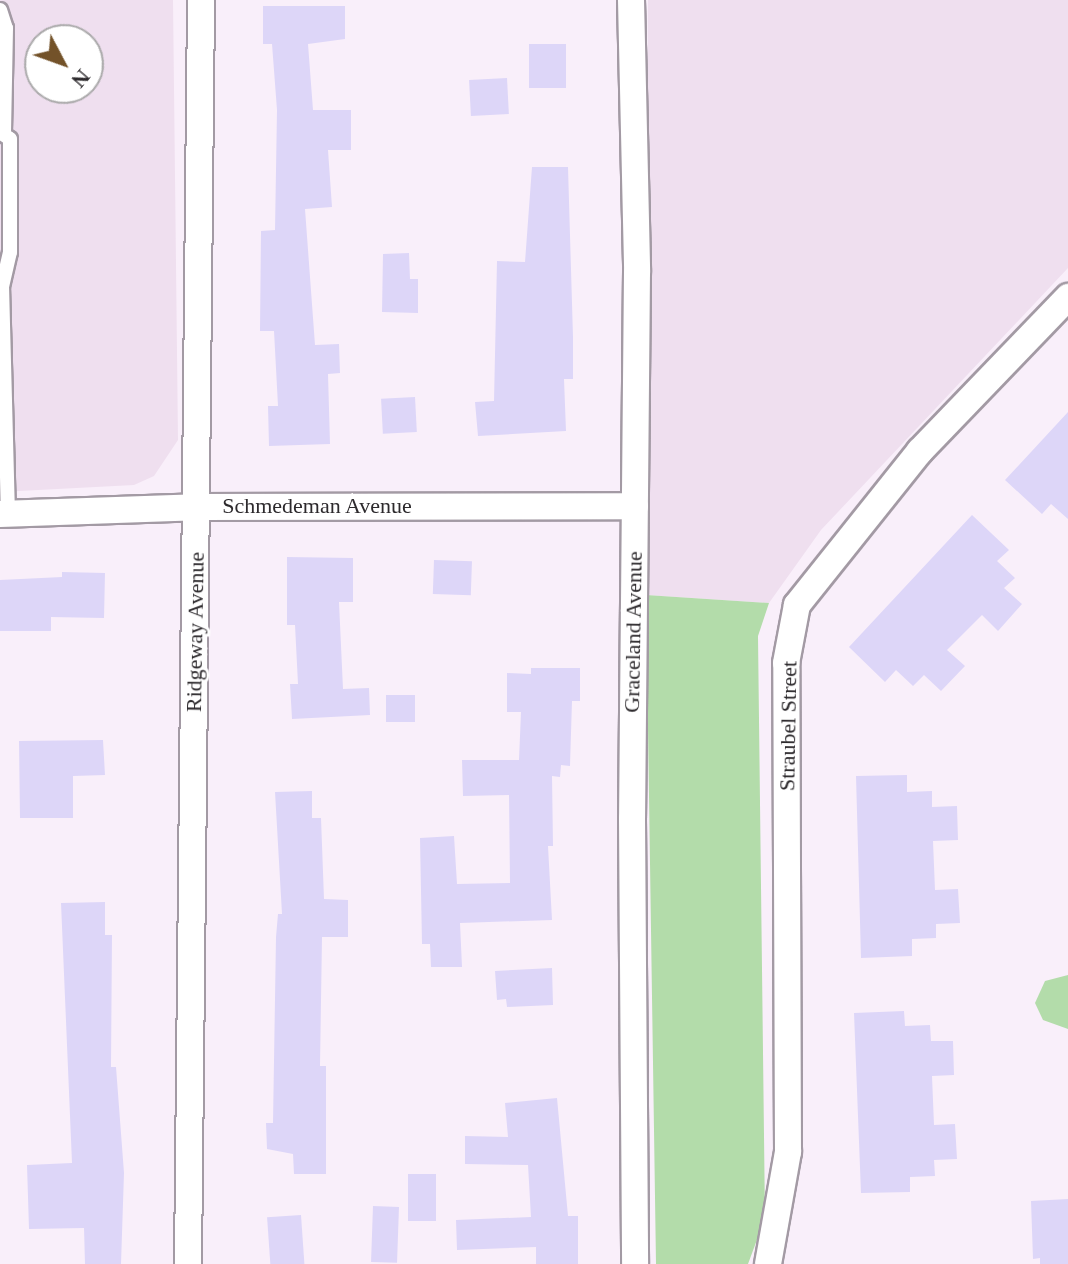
<!DOCTYPE html>
<style>
body{margin:0}
#map{position:relative;width:1068px;height:1264px;overflow:hidden;background:#f9effa;font-family:Georgia,serif}
div>[style]{position:absolute}
.built>*{inset:0;background:#efdfef}
.green>*{inset:0;background:#b3dcaa}
.building>*{inset:0;background:#ddd6f8;transform-origin:0 0}
.roads{filter:drop-shadow(2px 0 #a39aa4) drop-shadow(-2px 0 #a39aa4) drop-shadow(0 2px #a39aa4) drop-shadow(0 -2px #a39aa4)}
.lane>*{height:14px;margin:-7px;padding:0 7px;transform-origin:7px;border-radius:7px;background:#fff}
.street>*{height:26px;margin:-13px;padding:0 13px;transform-origin:13px;border-radius:13px;background:#fff}
span{translate:-50% -50%;white-space:nowrap;text-align:center;line-height:1.15;-webkit-text-stroke:6px #fff;paint-order:stroke}
.street-label{font-size:22px;color:#2d2a2d}
.north{position:absolute;left:24px;top:24px;width:80px;height:80px;box-sizing:border-box;background:#fff;border:2px solid #abaaab;border-radius:50%;rotate:131deg;font-size:22px;font-weight:700;line-height:32px;text-align:center;color:#2d2a2d}
.north::after{content:'';display:block;margin:auto;width:28px;height:36px;background:#735229;clip-path:polygon(50% 0,100% 100%,50% 72%,0 100%)}
</style>
<div id="map">
<div class="built">
<div style="clip-path:polygon(evenodd,0 0,173px 0,178px 440px,154px 476px,134px 485px,0 492px,0 0,40px 40px,88px 40px,88px 88px,40px 88px,40px 40px)"></div>
<div style="clip-path:polygon(648px 0,1068px 0,1068px 268px,821px 530px,769px 603px,646px 595px)"></div>
</div>
<div class="green">
<div style="clip-path:polygon(646px 595px,769px 603px,758px 636px,765px 1218px,748px 1264px,656px 1264px)"></div>
<div style="clip-path:polygon(1068px 975px,1068px 1029px,1043px 1020px,1035px 1003px,1045px 981px)"></div>
</div>
<div class="building">
<div style="clip-path:polygon(263px 6px,345px 6px,345px 39px,308px 44px,313px 110px,351px 110px,351px 150px,328px 150px,332px 207px,305px 209px,315px 345px,339px 344px,340px 373px,328px 374px,330px 444px,269px 446px,268px 406px,278px 406px,274px 331px,260px 331px,261px 231px,275px 230px,277px 110px,272px 44px,263px 44px)"></div>
<div style="left:566px;top:44px;width:44px;height:37px;rotate:90deg"></div>
<div style="left:507px;top:78px;width:36px;height:38px;rotate:87deg"></div>
<div style="clip-path:polygon(532px 167px,568px 167px,573px 337px,573px 379px,564px 379px,566px 431px,478px 436px,475px 402px,494px 401px,497px 261px,525px 262px)"></div>
<div style="clip-path:polygon(409px 253px,410px 279px,418px 279px,418px 313px,382px 312px,383px 254px)"></div>
<div style="left:415px;top:397px;width:35px;height:34px;rotate:87deg"></div>
<div style="clip-path:polygon(1068px 412px,1068px 519px,1051px 504px,1042px 514px,1005px 480px)"></div>
<div style="clip-path:polygon(972px 515px,1009px 550px,997px 561px,1015px 578px,1004px 588px,1022px 604px,998px 631px,982px 615px,947px 650px,965px 666px,941px 691px,924px 675px,913px 686px,896px 670px,885px 682px,849px 647px)"></div>
<div style="clip-path:polygon(287px 557px,353px 558px,353px 602px,339px 602px,343px 689px,369px 688px,370px 715px,292px 719px,290px 684px,298px 684px,295px 625px,287px 625px)"></div>
<div style="left:434px;top:560px;width:38px;height:34px;rotate:2deg"></div>
<div style="clip-path:polygon(62px 572px,105px 573px,104px 618px,51px 617px,51px 631px,0 631px,0 580px,62px 577px)"></div>
<div style="clip-path:polygon(531px 668px,580px 668px,580px 701px,572px 701px,570px 766px,561px 765px,560px 777px,552px 776px,553px 846px,548px 846px,552px 920px,460px 923px,462px 967px,431px 967px,430px 944px,422px 944px,420px 838px,454px 836px,457px 884px,510px 883px,509px 795px,463px 796px,462px 760px,519px 760px,521px 712px,507px 712px,507px 673px,531px 674px)"></div>
<div style="left:386px;top:695px;width:29px;height:27px"></div>
<div style="clip-path:polygon(103px 740px,105px 775px,73px 776px,73px 818px,20px 818px,19px 741px)"></div>
<div style="clip-path:polygon(907px 775px,907px 792px,932px 791px,932px 807px,957px 806px,958px 840px,933px 841px,935px 890px,958px 889px,960px 923px,936px 924px,936px 938px,912px 939px,912px 956px,861px 958px,856px 776px)"></div>
<div style="clip-path:polygon(312px 791px,312px 818px,321px 818px,324px 899px,348px 900px,348px 937px,322px 937px,320px 1066px,326px 1066px,326px 1174px,294px 1174px,293px 1154px,267px 1149px,266px 1123px,273px 1123px,276px 937px,278px 914px,282px 914px,275px 792px)"></div>
<div style="clip-path:polygon(105px 902px,105px 935px,112px 935px,111px 1067px,116px 1067px,124px 1173px,121px 1264px,85px 1264px,84px 1228px,29px 1229px,27px 1165px,72px 1163px,61px 903px)"></div>
<div style="clip-path:polygon(552px 968px,553px 1005px,507px 1007px,506px 999px,497px 1000px,495px 971px)"></div>
<div style="clip-path:polygon(904px 1011px,905px 1026px,930px 1025px,931px 1041px,953px 1041px,954px 1075px,932px 1076px,934px 1125px,955px 1124px,957px 1159px,934px 1160px,935px 1176px,910px 1177px,910px 1192px,861px 1193px,854px 1013px)"></div>
<div style="clip-path:polygon(557px 1098px,568px 1216px,578px 1216px,578px 1264px,536px 1264px,536px 1247px,457px 1250px,456px 1220px,531px 1217px,528px 1165px,465px 1164px,465px 1136px,508px 1137px,505px 1103px)"></div>
<div style="left:408px;top:1174px;width:28px;height:47px"></div>
<div style="clip-path:polygon(1068px 1199px,1068px 1264px,1040px 1264px,1040px 1258px,1033px 1259px,1031px 1201px)"></div>
<div style="left:373px;top:1206px;width:26px;height:56px;rotate:2deg"></div>
<div style="left:301px;top:1215px;width:49px;height:34px;rotate:86deg"></div>
</div>
<div class="roads">
<div class="lane">
<div style="left:0;top:10px;width:19px;rotate:72deg"></div>
<div style="left:6px;top:28px;width:104px;rotate:91.1deg"></div>
<div style="left:0;top:132px;width:12px;rotate:35deg"></div>
<div style="left:10px;top:139px;width:113px;rotate:90deg"></div>
<div style="left:10px;top:252px;width:35px;rotate:103deg"></div>
<div style="left:2px;top:286px;width:228px;rotate:88.5deg"></div>
</div>
<div class="street">
<div style="left:631px;top:0;width:272px;rotate:88.7deg"></div>
<div style="left:637px;top:272px;width:547px;rotate:90.52deg"></div>
<div style="left:632px;top:819px;width:445px;rotate:89.6deg"></div>
<div style="left:0;top:514px;width:196px;rotate:-2deg"></div>
<div style="left:196px;top:507px;width:439px;rotate:-0.1deg"></div>
<div style="left:188px;top:1264px;width:1264px;rotate:-89.41deg"></div>
<div style="left:768px;top:1264px;width:114px;rotate:-79.9deg"></div>
<div style="left:788px;top:1152px;width:489px;rotate:-90.2deg"></div>
<div style="left:786px;top:663px;width:59px;rotate:-79.3deg"></div>
<div style="left:797px;top:605px;width:197px;rotate:-51.4deg"></div>
<div style="left:920px;top:451px;width:214px;rotate:-46.1deg"></div>
</div>
</div>
<div class="street-label">
<span style="left:317px;top:506px">Schmedeman Avenue</span>
<span style="left:195px;top:632px;rotate:-89deg">Ridgeway Avenue</span>
<span style="left:633px;top:632px;rotate:-89deg">Graceland Avenue</span>
<span style="left:788px;top:726px;rotate:-89deg">Straubel Street</span>
</div>
<div class="north">N</div>
</div>
